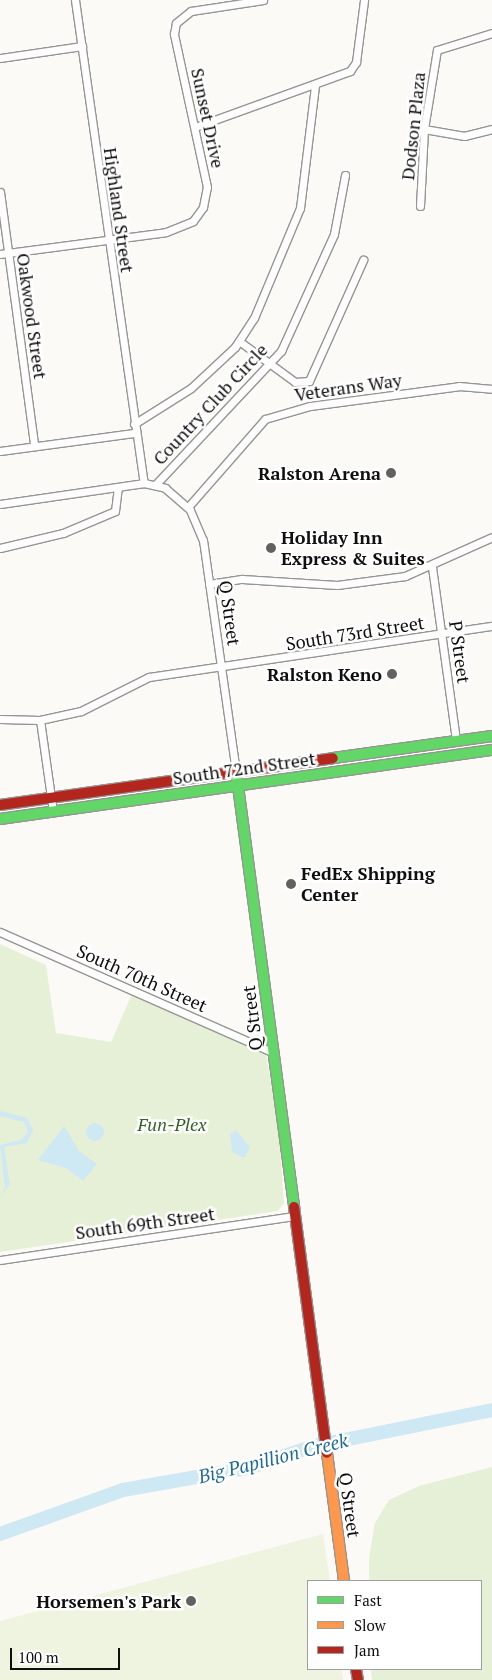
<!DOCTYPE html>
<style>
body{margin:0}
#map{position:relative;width:492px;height:1680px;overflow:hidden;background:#fbfaf6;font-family:"PT Serif",serif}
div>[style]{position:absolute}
.green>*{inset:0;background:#e6f0d7}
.pitch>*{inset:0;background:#eff4e1}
.water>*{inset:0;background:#cee8f4}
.round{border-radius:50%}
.river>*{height:14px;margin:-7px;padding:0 7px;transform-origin:7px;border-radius:7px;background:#cee8f4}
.roads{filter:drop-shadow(1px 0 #959593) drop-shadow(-1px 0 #959593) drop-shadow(0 1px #959593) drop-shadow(0 -1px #959593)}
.street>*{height:7px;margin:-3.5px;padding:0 3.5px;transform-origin:3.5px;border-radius:3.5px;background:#fefefe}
.fast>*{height:10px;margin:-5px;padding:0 5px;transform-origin:5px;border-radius:5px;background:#63d668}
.slow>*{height:10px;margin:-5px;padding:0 5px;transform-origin:5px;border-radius:5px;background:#ff974d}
.jam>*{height:10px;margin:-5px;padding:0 5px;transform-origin:5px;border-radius:5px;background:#b3261e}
.dots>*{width:14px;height:14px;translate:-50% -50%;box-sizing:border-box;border:2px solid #fff;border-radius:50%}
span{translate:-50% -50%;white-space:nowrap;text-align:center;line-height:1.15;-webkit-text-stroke:5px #fff;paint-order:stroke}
.street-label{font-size:18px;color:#0f0f0f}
.poi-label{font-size:18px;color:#0f0f0f;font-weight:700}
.right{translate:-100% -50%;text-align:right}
.left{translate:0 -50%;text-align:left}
.park-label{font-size:18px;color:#336423;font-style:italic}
.water-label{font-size:19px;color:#1f6a9a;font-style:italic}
.legend{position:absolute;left:307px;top:1580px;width:175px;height:90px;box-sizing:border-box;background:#fff;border:1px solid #9f9f9f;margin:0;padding:6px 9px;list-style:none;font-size:15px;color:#0f0f0f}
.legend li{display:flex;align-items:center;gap:10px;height:25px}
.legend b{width:25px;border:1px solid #9f9f9f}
.scale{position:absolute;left:10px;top:1648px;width:110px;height:22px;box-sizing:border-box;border:2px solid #0f0f0f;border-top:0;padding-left:6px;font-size:15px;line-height:18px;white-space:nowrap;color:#0f0f0f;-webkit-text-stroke:4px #fff;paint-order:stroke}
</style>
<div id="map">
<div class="green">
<div style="clip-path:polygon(0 944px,46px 965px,56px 1033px,111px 1042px,132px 994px,266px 1052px,279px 1137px,284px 1203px,278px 1211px,0 1252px)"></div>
<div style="clip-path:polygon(492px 1467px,492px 1680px,372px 1680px,371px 1669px,481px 1669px,481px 1581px,369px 1581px,369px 1558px,375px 1523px,389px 1500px,419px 1486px)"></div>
</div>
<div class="pitch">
<div style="clip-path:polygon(323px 1534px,330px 1581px,308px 1581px,308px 1669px,342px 1669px,343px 1680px,0 1680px,0 1621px)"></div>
</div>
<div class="water">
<div style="clip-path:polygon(0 1111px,27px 1118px,33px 1130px,27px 1143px,4px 1147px,10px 1185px,0 1196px,5px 1188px,0 1145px,21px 1140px,28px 1132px,24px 1122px,0 1116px)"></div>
<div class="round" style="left:86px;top:1123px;width:18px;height:18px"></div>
<div style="clip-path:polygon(64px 1126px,79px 1151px,97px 1164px,83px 1181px,66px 1168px,38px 1160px)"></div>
<div style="clip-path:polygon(236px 1130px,250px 1147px,244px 1158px,232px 1152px,230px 1134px)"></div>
</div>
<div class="river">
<div style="left:0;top:1534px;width:131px;rotate:-19.7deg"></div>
<div style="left:123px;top:1490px;width:127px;rotate:-10deg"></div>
<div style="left:248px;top:1468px;width:70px;rotate:-18.4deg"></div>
<div style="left:314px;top:1446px;width:182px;rotate:-11.4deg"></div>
</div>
<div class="roads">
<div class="street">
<div style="left:75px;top:0;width:488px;rotate:81.9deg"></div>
<div style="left:0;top:58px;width:83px;rotate:-8.3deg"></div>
<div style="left:195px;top:127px;width:165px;rotate:-19.9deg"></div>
<div style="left:350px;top:71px;width:11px;rotate:-56deg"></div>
<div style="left:356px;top:62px;width:63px;rotate:-82.6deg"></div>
<div style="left:424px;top:129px;width:41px;rotate:9.9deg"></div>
<div style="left:464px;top:136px;width:29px;rotate:-14deg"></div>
<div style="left:0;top:192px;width:255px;rotate:82.3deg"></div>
<div style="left:420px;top:206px;width:77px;rotate:-87deg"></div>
<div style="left:424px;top:129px;width:80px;rotate:-80.7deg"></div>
<div style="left:437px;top:50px;width:58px;rotate:-17.2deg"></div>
<div style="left:0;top:254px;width:167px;rotate:-7.5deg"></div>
<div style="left:166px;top:232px;width:29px;rotate:-22deg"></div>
<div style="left:193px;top:221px;width:17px;rotate:-54deg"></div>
<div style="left:203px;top:207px;width:20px;rotate:-79deg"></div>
<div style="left:207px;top:187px;width:157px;rotate:-102.2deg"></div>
<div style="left:174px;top:34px;width:11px;rotate:-80deg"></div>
<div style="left:176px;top:23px;width:19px;rotate:-39deg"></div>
<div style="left:191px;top:11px;width:73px;rotate:-8.7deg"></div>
<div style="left:239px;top:341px;width:69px;rotate:36.2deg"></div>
<div style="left:295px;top:382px;width:14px;rotate:-4deg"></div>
<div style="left:309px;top:381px;width:133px;rotate:-65.9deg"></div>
<div style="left:134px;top:424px;width:67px;rotate:-32.3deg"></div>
<div style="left:191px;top:388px;width:60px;rotate:-43deg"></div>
<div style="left:235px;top:347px;width:35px;rotate:-57deg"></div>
<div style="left:254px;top:318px;width:119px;rotate:-67.3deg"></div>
<div style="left:300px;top:208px;width:124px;rotate:-83deg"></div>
<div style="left:0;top:451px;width:135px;rotate:-7.7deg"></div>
<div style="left:156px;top:484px;width:183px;rotate:-46.8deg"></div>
<div style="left:281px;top:351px;width:128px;rotate:-65.6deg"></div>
<div style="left:334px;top:234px;width:60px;rotate:-79.4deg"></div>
<div style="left:0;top:504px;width:146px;rotate:-8.3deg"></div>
<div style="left:144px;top:483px;width:22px;rotate:13deg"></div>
<div style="left:165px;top:488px;width:33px;rotate:41deg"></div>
<div style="left:190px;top:510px;width:33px;rotate:67deg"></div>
<div style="left:203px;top:540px;width:233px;rotate:81.9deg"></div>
<div style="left:188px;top:507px;width:117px;rotate:-48.8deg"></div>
<div style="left:265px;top:419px;width:47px;rotate:-16.1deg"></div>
<div style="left:310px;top:406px;width:150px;rotate:-7.6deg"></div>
<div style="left:459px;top:386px;width:33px;rotate:5deg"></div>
<div style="left:0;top:548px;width:65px;rotate:-13.4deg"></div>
<div style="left:63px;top:533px;width:56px;rotate:-22.9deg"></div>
<div style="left:115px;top:511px;width:24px;rotate:-83deg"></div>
<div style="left:432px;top:567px;width:176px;rotate:82.1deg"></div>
<div style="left:209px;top:584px;width:33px;rotate:-9deg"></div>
<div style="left:242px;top:579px;width:95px;rotate:3.6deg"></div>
<div style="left:337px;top:585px;width:69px;rotate:-7.5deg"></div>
<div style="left:405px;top:576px;width:95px;rotate:-24.1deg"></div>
<div style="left:0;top:719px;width:40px;rotate:1.4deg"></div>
<div style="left:40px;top:720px;width:42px;rotate:-12.4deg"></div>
<div style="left:81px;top:711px;width:76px;rotate:-26.6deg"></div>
<div style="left:149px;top:677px;width:347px;rotate:-8.5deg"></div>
<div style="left:40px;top:720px;width:92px;rotate:81.9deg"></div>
<div style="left:0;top:932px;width:297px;rotate:23.8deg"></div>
<div style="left:0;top:1260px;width:297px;rotate:-8.5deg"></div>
</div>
<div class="fast">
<div style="left:333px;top:758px;width:161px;rotate:-7.9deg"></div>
<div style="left:236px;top:771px;width:440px;rotate:82.4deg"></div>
<div style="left:0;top:819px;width:497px;rotate:-8deg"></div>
</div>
<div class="slow">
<div style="left:327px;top:1453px;width:129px;rotate:82.4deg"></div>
</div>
<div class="jam">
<div style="left:0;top:805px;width:336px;rotate:-8deg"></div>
<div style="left:294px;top:1207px;width:248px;rotate:82.4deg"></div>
<div style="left:356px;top:1669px;width:11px;rotate:80deg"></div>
</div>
</div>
<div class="dots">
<div style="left:391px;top:473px;background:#626160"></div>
<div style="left:271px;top:548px;background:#626160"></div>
<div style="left:392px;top:674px;background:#626160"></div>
<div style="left:291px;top:884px;background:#626160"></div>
<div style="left:191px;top:1601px;background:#626160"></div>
</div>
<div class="street-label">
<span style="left:208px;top:118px;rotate:78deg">Sunset Drive</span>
<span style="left:413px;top:126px;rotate:-84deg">Dodson Plaza</span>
<span style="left:119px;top:210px;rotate:82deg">Highland Street</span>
<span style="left:32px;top:316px;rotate:82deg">Oakwood Street</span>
<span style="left:348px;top:387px;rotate:-8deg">Veterans Way</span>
<span style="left:210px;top:404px;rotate:-47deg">Country Club Circle</span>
<span style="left:230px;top:613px;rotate:82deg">Q Street</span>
<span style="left:355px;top:633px;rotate:-9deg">South 73rd Street</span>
<span style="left:460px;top:652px;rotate:82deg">P Street</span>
<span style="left:244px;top:768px;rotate:-8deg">South 72nd Street</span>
<span style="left:142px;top:978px;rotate:24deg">South 70th Street</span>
<span style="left:252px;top:1018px;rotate:-97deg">Q Street</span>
<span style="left:145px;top:1223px;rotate:-8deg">South 69th Street</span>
<span style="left:350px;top:1505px;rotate:82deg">Q Street</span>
</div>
<div class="poi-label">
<span class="right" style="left:381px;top:473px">Ralston Arena</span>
<span class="left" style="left:281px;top:548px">Holiday Inn<br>Express &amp; Suites</span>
<span class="right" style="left:382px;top:674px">Ralston Keno</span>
<span class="left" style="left:301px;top:884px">FedEx Shipping<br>Center</span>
<span class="right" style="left:181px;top:1601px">Horsemen's Park</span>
</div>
<div class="park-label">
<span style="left:172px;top:1124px">Fun-Plex</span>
</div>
<div class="water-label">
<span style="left:273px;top:1458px;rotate:-14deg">Big Papillion Creek</span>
</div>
<ul class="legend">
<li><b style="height:6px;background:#63d668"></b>Fast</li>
<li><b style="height:6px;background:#ff974d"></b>Slow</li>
<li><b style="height:6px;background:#b3261e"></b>Jam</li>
</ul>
<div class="scale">100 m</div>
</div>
